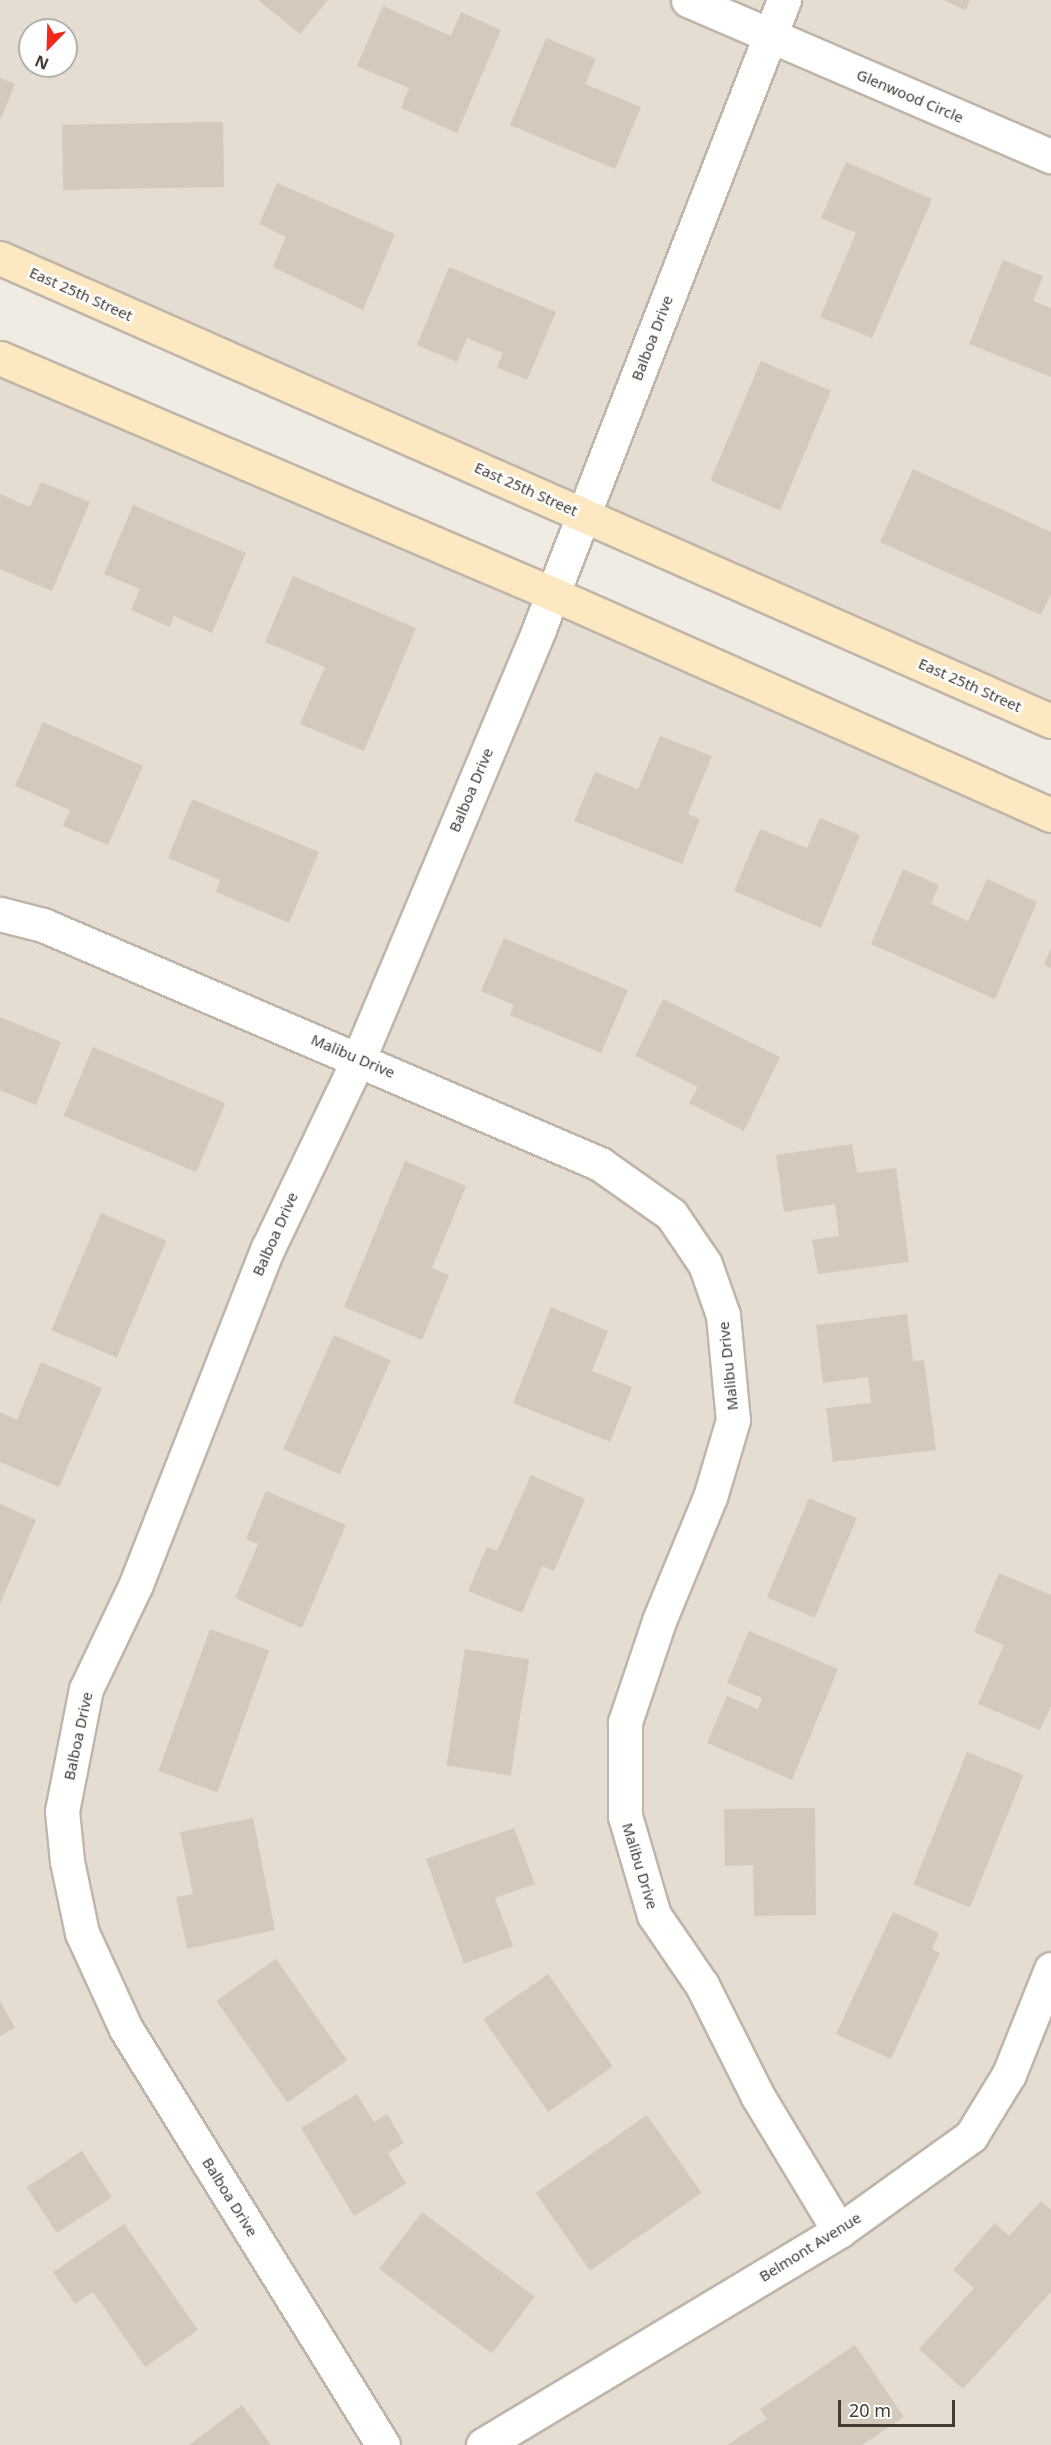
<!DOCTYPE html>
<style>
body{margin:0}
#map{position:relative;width:1051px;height:2445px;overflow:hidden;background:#f1ece3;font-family:"Noto Sans",sans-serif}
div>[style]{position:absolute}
.residential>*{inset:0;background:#e5ddd1}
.building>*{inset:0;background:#d5c9bc;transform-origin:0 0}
.roads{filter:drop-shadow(2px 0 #bfb5a9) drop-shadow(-2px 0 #bfb5a9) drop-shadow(0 2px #bfb5a9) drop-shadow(0 -2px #bfb5a9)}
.street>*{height:33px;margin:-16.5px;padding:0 16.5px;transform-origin:16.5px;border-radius:16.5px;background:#fff}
.secondary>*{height:33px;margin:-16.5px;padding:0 16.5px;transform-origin:16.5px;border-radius:16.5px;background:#fce9c2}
span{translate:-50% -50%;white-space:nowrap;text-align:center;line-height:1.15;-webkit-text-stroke:5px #fff;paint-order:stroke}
.street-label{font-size:15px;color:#423b34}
.north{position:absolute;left:18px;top:18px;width:60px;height:60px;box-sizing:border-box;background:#fff;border:2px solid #b3b1ae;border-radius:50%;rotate:203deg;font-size:16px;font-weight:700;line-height:24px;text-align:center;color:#423b34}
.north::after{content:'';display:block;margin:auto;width:21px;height:27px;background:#f22819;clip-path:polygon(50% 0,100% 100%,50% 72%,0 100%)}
.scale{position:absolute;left:838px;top:2400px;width:117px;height:27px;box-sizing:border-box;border:3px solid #423b34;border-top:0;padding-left:8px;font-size:18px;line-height:21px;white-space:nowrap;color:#423b34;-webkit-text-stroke:4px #fff;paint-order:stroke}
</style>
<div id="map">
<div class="residential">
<div style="clip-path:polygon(evenodd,0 0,1051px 0,1051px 721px,0 258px,0 0,30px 30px,66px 30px,66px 66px,30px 66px,30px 30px)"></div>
<div style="clip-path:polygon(0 362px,1051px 807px,1051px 2445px,0 2445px)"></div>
</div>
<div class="building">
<div style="clip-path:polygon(258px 0,328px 0,300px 34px)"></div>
<div style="clip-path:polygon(943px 0,970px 0,966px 10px)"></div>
<div style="clip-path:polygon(383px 6px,451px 36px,461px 12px,501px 30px,457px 133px,401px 108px,409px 88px,357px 66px)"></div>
<div style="clip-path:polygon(546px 38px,596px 59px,585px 84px,641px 107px,615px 169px,510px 125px)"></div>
<div style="clip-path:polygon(0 78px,15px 84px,0 121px)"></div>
<div style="left:223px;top:122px;width:65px;height:161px;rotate:89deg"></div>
<div style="clip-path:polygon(846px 162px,932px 199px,872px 338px,820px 317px,856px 233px,821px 218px)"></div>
<div style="clip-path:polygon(277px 183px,395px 234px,363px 310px,273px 267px,286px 237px,259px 224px)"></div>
<div style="clip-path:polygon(1003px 260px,1043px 276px,1033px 301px,1051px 308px,1051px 377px,969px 344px)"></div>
<div style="clip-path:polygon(449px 267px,556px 312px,527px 380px,497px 367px,503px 353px,467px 338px,457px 362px,417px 345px)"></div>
<div style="left:761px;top:361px;width:76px;height:130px;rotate:23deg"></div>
<div style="clip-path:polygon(913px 469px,1051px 532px,1051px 594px,1041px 615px,880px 542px)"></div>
<div style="clip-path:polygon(41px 482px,90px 502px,52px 591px,0 569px,0 494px,30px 507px)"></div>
<div style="clip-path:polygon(133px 505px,246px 553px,212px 633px,174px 616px,170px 627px,131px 610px,140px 589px,104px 574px)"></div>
<div style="clip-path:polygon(293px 576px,416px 628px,364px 751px,300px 724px,325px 667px,265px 642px)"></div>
<div style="clip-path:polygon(43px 722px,143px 766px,108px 845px,63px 826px,70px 810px,15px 786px)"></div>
<div style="clip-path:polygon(660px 736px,712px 756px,688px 814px,700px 819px,682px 864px,574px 821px,595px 772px,638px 789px)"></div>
<div style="clip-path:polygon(192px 799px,319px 852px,289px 923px,216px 892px,220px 880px,168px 858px)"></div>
<div style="clip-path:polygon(820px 818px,860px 835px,821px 928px,734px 891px,760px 829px,807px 848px)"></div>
<div style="clip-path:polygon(903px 869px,939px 885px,931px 904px,968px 921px,987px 879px,1037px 902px,995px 999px,871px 944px)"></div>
<div style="clip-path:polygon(504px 938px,628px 990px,601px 1053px,510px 1015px,514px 1005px,481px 991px)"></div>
<div style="clip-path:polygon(1051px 948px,1051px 968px,1044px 965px)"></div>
<div style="clip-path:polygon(663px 999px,780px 1057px,744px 1131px,689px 1103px,698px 1087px,635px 1056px)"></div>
<div style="clip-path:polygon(0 1017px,61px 1042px,36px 1105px,0 1090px)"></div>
<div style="left:93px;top:1047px;width:144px;height:75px;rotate:23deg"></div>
<div style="clip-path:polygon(852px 1144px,857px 1173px,896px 1168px,909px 1262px,818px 1274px,812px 1240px,839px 1236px,835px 1204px,784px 1212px,776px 1155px)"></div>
<div style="clip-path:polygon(405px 1161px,466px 1186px,432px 1268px,449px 1275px,422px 1340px,344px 1307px)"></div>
<div style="left:101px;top:1213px;width:71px;height:127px;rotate:23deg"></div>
<div style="clip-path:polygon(551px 1307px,608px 1331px,592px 1371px,632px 1387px,610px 1442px,513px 1403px)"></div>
<div style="clip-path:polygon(907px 1314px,913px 1361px,924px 1360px,936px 1450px,833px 1462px,826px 1408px,871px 1403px,868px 1377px,823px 1383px,816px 1325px)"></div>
<div style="left:334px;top:1335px;width:62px;height:125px;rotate:24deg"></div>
<div style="clip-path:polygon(41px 1362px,102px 1388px,59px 1487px,0 1462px,0 1412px,17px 1420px)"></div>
<div style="clip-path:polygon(531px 1475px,585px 1499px,554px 1571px,542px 1566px,522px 1613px,468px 1591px,487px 1547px,497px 1551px)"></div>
<div style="clip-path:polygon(266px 1491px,346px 1525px,302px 1628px,235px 1598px,258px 1544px,246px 1539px)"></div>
<div style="left:809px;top:1498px;width:52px;height:108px;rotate:23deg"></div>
<div style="clip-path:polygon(0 1504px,36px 1520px,0 1604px)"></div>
<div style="clip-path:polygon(999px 1573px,1051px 1595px,1051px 1706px,1040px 1730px,978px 1704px,1004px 1645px,974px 1632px)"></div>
<div style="left:210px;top:1629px;width:63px;height:151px;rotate:20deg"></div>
<div style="clip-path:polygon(749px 1631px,838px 1669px,792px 1780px,707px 1743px,727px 1696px,758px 1709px,762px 1698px,727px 1683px)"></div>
<div style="left:465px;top:1649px;width:65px;height:118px;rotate:9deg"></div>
<div style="left:967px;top:1752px;width:61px;height:143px;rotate:22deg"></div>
<div style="clip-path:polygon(815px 1808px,816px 1915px,754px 1916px,753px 1865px,725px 1866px,724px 1809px)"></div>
<div style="clip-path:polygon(253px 1818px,275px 1930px,187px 1949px,176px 1897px,193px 1894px,180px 1832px)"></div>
<div style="clip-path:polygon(514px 1828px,535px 1884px,495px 1898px,513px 1946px,464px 1964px,426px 1859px)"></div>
<div style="clip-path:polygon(893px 1912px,939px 1933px,932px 1949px,940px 1953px,891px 2059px,836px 2034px)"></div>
<div style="left:276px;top:1959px;width:124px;height:73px;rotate:55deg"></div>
<div style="left:548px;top:1974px;width:113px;height:79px;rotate:55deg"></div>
<div style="clip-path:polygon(0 2001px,15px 2028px,0 2036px)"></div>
<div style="clip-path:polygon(357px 2094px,374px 2122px,387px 2114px,404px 2143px,388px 2153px,406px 2184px,354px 2216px,301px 2128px)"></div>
<div style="left:647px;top:2115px;width:95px;height:136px;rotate:55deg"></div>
<div style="left:82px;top:2151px;width:55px;height:66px;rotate:57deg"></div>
<div style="clip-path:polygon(1041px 2201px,1051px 2210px,1051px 2292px,963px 2389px,919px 2349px,974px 2288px,953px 2270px,995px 2223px,1009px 2236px)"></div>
<div style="left:422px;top:2212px;width:141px;height:71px;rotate:37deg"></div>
<div style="clip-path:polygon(124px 2224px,198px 2330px,145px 2367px,93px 2292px,75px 2304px,53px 2272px)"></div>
<div style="clip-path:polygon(855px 2345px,904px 2417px,862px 2445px,727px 2445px,767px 2419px,760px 2409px)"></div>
<div style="clip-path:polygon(242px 2405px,271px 2445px,189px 2445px)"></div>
</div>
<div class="roads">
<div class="street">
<div style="left:688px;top:0;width:395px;rotate:23.3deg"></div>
<div style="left:0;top:914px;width:44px;rotate:14.3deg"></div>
<div style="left:43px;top:925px;width:606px;rotate:23.22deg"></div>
<div style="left:600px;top:1164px;width:87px;rotate:35.2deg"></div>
<div style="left:671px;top:1214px;width:60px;rotate:55.8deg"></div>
<div style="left:705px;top:1264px;width:54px;rotate:70.6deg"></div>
<div style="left:723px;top:1315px;width:105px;rotate:84.6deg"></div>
<div style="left:733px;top:1420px;width:80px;rotate:106.6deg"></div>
<div style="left:710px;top:1497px;width:134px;rotate:112.4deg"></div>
<div style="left:659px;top:1621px;width:107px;rotate:108.6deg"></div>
<div style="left:625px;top:1722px;width:94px;rotate:90deg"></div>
<div style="left:625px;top:1816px;width:103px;rotate:73.7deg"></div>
<div style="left:654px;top:1915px;width:85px;rotate:55.6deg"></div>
<div style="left:702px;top:1985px;width:123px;rotate:63.4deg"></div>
<div style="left:757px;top:2095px;width:159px;rotate:58.9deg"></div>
<div style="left:383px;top:2445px;width:489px;rotate:-121.7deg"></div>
<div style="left:126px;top:2029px;width:106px;rotate:-114.6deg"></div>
<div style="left:82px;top:1933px;width:74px;rotate:-101.8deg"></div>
<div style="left:67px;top:1861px;width:50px;rotate:-95.7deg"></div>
<div style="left:62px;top:1811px;width:124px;rotate:-78.9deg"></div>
<div style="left:86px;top:1689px;width:116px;rotate:-64.5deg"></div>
<div style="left:136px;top:1584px;width:361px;rotate:-68.6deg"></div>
<div style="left:268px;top:1248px;width:211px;rotate:-64.4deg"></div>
<div style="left:359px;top:1058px;width:465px;rotate:-67.2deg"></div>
<div style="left:539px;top:629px;width:675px;rotate:-68.72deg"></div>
<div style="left:483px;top:2445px;width:415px;rotate:-31deg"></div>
<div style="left:839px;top:2231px;width:163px;rotate:-35.7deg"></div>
<div style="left:971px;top:2136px;width:73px;rotate:-58.5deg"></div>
<div style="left:1009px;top:2074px;width:113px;rotate:-68.2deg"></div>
</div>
<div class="secondary">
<div style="left:0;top:258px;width:1148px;rotate:23.78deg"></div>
<div style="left:0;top:358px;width:601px;rotate:23.11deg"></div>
<div style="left:553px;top:594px;width:545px;rotate:23.93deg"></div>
</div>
</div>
<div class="street-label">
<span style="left:910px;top:96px;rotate:23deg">Glenwood Circle</span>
<span style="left:81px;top:294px;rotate:24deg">East 25th Street</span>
<span style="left:652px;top:338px;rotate:-69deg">Balboa Drive</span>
<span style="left:526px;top:489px;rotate:24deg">East 25th Street</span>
<span style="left:970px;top:685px;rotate:24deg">East 25th Street</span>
<span style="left:471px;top:790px;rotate:-67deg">Balboa Drive</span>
<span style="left:353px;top:1056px;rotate:23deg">Malibu Drive</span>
<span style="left:275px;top:1234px;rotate:-66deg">Balboa Drive</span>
<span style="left:728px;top:1366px;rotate:-96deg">Malibu Drive</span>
<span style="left:78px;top:1736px;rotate:-78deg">Balboa Drive</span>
<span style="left:640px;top:1866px;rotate:73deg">Malibu Drive</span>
<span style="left:230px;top:2197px;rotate:58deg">Balboa Drive</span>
<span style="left:810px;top:2247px;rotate:-32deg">Belmont Avenue</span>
</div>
<div class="north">N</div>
<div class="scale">20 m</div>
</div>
